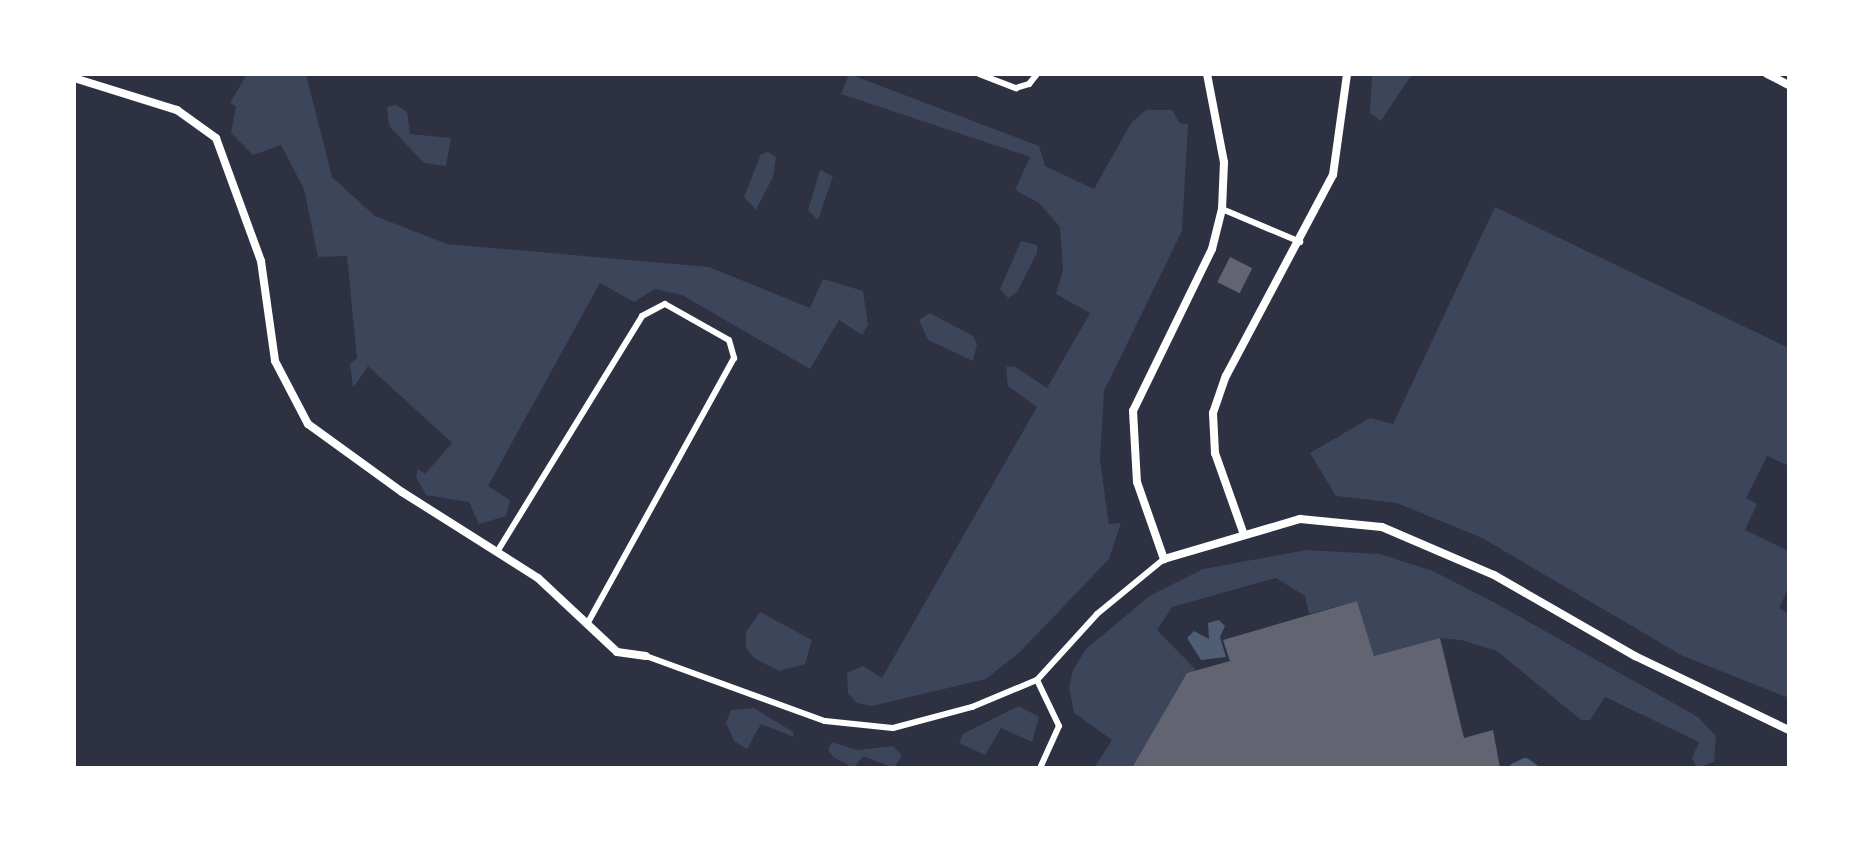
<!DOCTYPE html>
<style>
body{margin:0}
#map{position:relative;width:1863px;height:842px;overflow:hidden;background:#2d3142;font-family:Helvetica,sans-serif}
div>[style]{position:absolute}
.green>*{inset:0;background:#3c4559}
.water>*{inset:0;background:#4f5d75}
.stream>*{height:11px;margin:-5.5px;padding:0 5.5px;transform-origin:5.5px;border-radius:5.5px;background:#4f5d75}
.building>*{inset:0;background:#626471;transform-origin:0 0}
.service>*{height:6px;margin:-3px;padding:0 3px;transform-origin:3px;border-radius:3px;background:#fff}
.minor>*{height:8px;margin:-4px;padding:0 4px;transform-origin:4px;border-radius:4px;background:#fff}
span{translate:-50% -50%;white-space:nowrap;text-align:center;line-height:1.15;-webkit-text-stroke:6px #fff;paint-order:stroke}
.frame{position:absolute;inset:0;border:76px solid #fff;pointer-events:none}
</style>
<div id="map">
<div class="green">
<div style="clip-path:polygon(247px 74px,306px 74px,332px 177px,375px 216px,447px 244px,709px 267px,810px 308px,823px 279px,863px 291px,868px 325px,862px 335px,839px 320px,810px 369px,682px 295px,655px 289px,634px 302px,600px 283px,488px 486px,510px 500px,506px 516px,479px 524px,469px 502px,426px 495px,416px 477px,418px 469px,425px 474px,452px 443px,368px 366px,353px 388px,350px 364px,357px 358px,347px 256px,318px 257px,304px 189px,281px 145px,253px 155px,231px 133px,236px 106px,230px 103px)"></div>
<div style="clip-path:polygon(849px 74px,1039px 146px,1045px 166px,1094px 189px,1131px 123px,1146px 110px,1172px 110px,1180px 123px,1188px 124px,1182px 231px,1104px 391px,1100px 459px,1107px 512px,1109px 524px,1121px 523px,1109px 559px,1020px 652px,986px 679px,872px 706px,857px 703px,848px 693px,847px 673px,863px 666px,882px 678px,1037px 407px,1008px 386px,1006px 367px,1014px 366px,1047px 388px,1090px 313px,1056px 294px,1063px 270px,1060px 227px,1039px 203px,1015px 190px,1030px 157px,841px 94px)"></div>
<div style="clip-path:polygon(1372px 74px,1412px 74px,1381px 121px,1370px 113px)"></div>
<div style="clip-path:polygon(396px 105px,407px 112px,410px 134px,451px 138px,446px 166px,424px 163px,389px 126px,387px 107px)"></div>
<div style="clip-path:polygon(768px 152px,776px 157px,773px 177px,756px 210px,744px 197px,761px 154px)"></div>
<div style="clip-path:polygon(820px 170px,833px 176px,818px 220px,808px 210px)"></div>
<div style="clip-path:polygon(1495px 207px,1789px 348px,1789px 466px,1767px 456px,1746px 498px,1757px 504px,1745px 530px,1789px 551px,1789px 587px,1779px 608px,1789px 614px,1789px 698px,1683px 656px,1482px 538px,1397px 503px,1336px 496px,1310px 453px,1370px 418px,1393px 424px)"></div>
<div style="clip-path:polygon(1021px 241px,1037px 245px,1037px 253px,1017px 292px,1008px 298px,1000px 289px)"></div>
<div style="clip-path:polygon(930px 313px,973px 336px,977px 344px,973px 361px,928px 340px,919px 320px)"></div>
<div style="clip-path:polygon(1306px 550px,1380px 554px,1433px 571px,1497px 604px,1698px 717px,1716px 736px,1714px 762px,1697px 768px,1692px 758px,1699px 742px,1605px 697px,1590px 720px,1581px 720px,1497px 651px,1461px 640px,1440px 638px,1374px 656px,1357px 601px,1309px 614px,1305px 596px,1276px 578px,1172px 607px,1157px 630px,1196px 670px,1187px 674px,1134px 766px,1094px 768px,1112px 740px,1074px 713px,1069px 688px,1073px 670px,1086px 649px,1151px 595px,1203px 569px)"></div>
<div style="clip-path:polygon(760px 612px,812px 640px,805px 664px,779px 671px,754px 658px,746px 648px,746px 632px)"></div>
<div style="clip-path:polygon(1019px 706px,1039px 717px,1032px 742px,1001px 728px,985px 755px,959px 743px,963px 734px)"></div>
<div style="clip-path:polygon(754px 708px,793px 732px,794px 737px,761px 724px,747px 749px,734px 741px,726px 723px,731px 710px)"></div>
<div style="clip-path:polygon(832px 742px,857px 750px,893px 746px,902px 755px,894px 768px,863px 756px,854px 768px,833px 757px,828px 750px)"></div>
</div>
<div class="water">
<div style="clip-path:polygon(1219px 620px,1225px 626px,1220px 637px,1226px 657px,1201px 660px,1187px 638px,1194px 631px,1209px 639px,1208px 623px)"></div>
</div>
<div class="stream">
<div style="left:1514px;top:768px;width:12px;rotate:-24deg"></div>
<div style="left:1525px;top:763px;width:9px;rotate:36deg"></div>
</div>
<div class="building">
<div style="left:1230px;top:257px;width:25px;height:28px;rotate:27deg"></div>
<div style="clip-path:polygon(1357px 601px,1374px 656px,1440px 638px,1464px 738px,1493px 730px,1500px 768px,1132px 768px,1187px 673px,1230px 661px,1223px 640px)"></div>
</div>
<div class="service">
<div style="left:979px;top:74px;width:40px;rotate:21deg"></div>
<div style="left:1016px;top:88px;width:14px;rotate:-17deg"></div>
<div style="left:1029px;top:84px;width:13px;rotate:-51deg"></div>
<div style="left:1222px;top:209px;width:85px;rotate:22.9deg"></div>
<div style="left:497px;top:552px;width:277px;rotate:-58.4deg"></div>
<div style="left:642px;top:316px;width:26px;rotate:-28deg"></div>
<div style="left:665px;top:304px;width:73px;rotate:29.4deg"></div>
<div style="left:729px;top:340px;width:19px;rotate:74deg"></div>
<div style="left:734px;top:358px;width:303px;rotate:118.9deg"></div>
<div style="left:646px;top:656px;width:190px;rotate:20deg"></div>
<div style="left:825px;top:721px;width:68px;rotate:5.9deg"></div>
<div style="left:893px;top:728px;width:82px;rotate:-14.9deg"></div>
<div style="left:972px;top:707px;width:70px;rotate:-22.6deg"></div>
<div style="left:1037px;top:680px;width:89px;rotate:-47.7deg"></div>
<div style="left:1097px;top:614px;width:87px;rotate:-39.4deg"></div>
<div style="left:1037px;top:680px;width:51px;rotate:64.4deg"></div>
<div style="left:1059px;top:726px;width:46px;rotate:114.3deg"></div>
</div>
<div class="minor">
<div style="left:1207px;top:74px;width:90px;rotate:79.1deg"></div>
<div style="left:1224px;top:162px;width:47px;rotate:92.4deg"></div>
<div style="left:1222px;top:209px;width:41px;rotate:104deg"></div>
<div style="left:1212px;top:249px;width:180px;rotate:116deg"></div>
<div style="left:1133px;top:411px;width:71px;rotate:86.8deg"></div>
<div style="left:1137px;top:482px;width:82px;rotate:70.7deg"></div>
<div style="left:1164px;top:559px;width:142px;rotate:-16.4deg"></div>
<div style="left:1300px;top:519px;width:82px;rotate:5.6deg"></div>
<div style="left:1382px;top:527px;width:122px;rotate:23.2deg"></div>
<div style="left:1494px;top:575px;width:163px;rotate:29.9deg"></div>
<div style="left:1635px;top:656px;width:171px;rotate:25.7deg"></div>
<div style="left:1767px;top:74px;width:25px;rotate:27deg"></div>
<div style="left:74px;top:78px;width:108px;rotate:17.3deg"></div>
<div style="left:177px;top:110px;width:48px;rotate:35.7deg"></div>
<div style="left:216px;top:138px;width:131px;rotate:69.9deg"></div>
<div style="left:261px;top:261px;width:101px;rotate:82deg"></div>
<div style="left:275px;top:361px;width:71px;rotate:62.4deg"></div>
<div style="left:308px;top:424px;width:116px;rotate:35.9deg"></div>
<div style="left:402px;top:492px;width:161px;rotate:32.3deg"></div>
<div style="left:538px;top:578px;width:108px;rotate:43.1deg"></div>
<div style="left:617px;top:652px;width:29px;rotate:8deg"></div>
<div style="left:1243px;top:532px;width:84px;rotate:-109.5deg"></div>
<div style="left:1215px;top:453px;width:40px;rotate:-92.9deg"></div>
<div style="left:1213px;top:413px;width:39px;rotate:-71deg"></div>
<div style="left:1226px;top:376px;width:228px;rotate:-62deg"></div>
<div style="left:1333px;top:175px;width:102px;rotate:-82.1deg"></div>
</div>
<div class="frame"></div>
</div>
